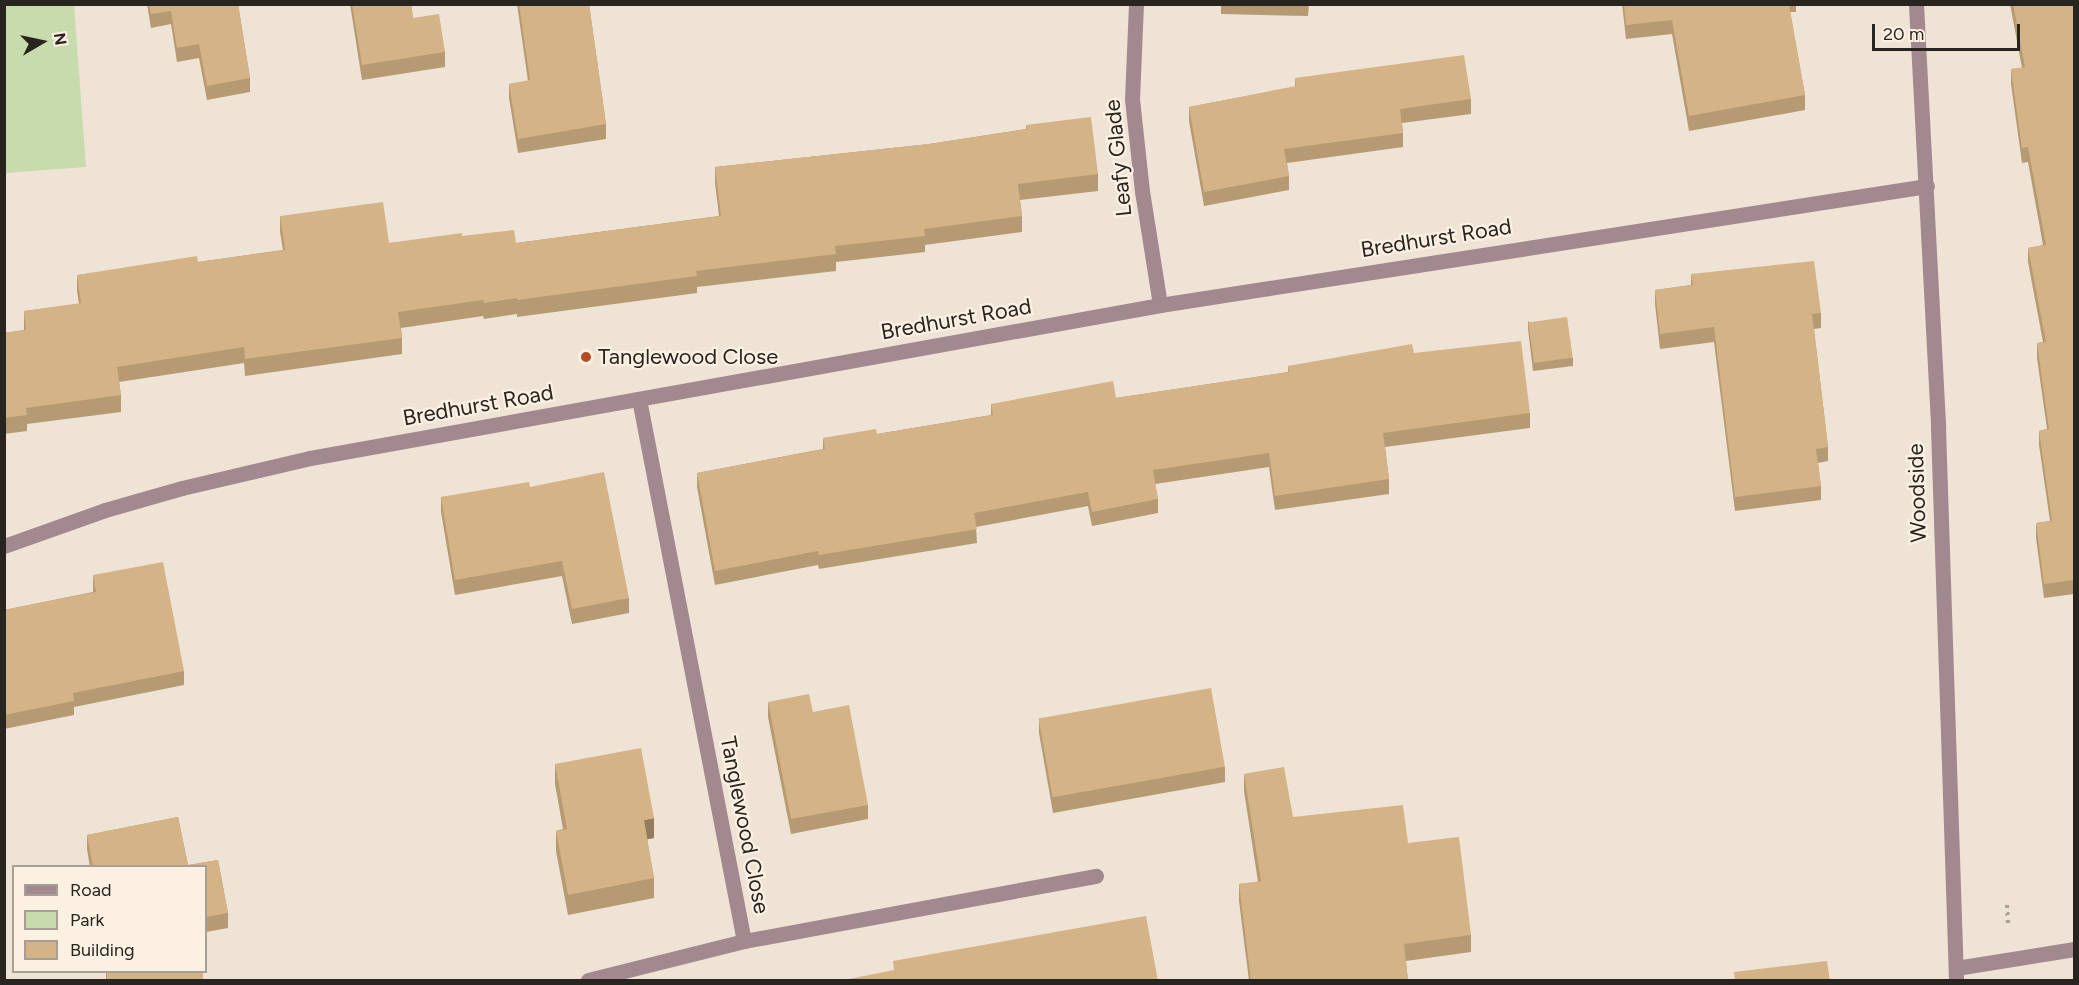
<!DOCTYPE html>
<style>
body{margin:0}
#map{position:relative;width:2079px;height:985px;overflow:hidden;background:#efe3d6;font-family:Figtree,sans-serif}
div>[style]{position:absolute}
.green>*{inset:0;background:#c7dbad}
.path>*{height:4px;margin-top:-2px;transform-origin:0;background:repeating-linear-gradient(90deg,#a9a096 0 3px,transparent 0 7.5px)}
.street>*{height:15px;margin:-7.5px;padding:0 7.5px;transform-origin:7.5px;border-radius:7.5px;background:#a2888f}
.wall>*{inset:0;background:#b69a73;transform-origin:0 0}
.shaded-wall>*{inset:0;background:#947d5e}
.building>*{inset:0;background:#d4b386;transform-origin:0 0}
.dots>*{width:16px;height:16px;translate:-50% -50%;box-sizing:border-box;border:3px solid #fcf0e3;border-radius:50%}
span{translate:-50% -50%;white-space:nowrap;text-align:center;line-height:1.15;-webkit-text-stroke:4.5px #fcf0e3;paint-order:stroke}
.street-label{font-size:22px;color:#28241f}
.poi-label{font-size:22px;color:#28241f}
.left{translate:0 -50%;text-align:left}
.frame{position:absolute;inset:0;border:6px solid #28241f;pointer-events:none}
.legend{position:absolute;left:12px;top:865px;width:195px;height:108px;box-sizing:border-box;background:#fcf0e3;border:2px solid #a79e95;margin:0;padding:8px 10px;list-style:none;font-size:18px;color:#28241f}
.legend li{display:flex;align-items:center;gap:12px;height:30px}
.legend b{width:30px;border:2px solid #a79e95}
.north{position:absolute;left:12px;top:12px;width:60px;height:60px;-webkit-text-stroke:4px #fcf0e3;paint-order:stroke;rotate:81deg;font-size:16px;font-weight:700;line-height:24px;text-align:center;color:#28241f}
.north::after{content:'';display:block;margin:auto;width:21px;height:27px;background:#28241f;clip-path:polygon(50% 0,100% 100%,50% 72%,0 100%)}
.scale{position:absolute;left:1872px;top:24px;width:148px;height:27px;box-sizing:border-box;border:3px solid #28241f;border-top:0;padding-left:8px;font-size:18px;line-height:21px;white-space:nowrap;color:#28241f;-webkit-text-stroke:4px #fcf0e3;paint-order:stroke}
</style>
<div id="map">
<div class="green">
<div style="clip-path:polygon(5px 4px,74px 5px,86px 167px,5px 173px)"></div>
</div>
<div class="path">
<div style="left:2007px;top:905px;width:20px;rotate:87deg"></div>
</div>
<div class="street">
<div style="left:1136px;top:4px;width:95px;rotate:92.4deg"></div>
<div style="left:1132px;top:99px;width:93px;rotate:83.8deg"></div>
<div style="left:1142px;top:191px;width:115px;rotate:81deg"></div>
<div style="left:1916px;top:4px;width:425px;rotate:87deg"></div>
<div style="left:1938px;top:428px;width:552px;rotate:88.13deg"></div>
<div style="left:639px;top:399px;width:552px;rotate:79.04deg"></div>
<div style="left:744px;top:941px;width:358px;rotate:-10.5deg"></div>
<div style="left:4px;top:546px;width:107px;rotate:-19.6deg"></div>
<div style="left:105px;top:510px;width:80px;rotate:-15.9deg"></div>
<div style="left:182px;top:488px;width:131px;rotate:-13.2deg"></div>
<div style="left:310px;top:458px;width:864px;rotate:-10.2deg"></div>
<div style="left:1160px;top:305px;width:776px;rotate:-8.82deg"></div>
<div style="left:1956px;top:968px;width:120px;rotate:-9.1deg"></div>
<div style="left:588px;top:980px;width:161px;rotate:-14deg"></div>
</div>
<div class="wall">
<div style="clip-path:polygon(147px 4px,238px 4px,250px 78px,250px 92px,207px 100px,199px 58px,177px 62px,171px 24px,151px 28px)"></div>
<div style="clip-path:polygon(350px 4px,411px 4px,413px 18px,445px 52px,445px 67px,362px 80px)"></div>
<div style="clip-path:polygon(517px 4px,589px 4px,606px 124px,606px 139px,518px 153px,509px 98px,509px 84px,528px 81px)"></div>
<div style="clip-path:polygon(1221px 4px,1309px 4px,1308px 16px,1221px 14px)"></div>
<div style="clip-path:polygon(1622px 4px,1796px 4px,1796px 12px,1790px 12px,1805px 95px,1805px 110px,1689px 131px,1672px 34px,1626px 39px)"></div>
<div style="clip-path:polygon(2010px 4px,2074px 4px,2074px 594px,2044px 598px,2036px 538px,2036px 523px,2050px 521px,2039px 445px,2039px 431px,2047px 429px,2037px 358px,2037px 343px,2043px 342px,2028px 262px,2028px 248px,2043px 245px,2028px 162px,2022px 163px,2011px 84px,2011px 69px,2022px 68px)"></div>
<div style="clip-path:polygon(1295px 78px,1471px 99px,1471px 114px,1402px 123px,1403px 133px,1403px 147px,1287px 163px,1289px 176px,1289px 190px,1204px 206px,1189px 121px,1189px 107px,1295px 87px)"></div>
<div style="clip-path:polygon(1026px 125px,1098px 174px,1098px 191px,1020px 200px,1022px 216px,1022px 232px,925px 245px,925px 252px,836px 262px,836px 271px,697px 287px,697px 293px,517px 317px,517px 314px,484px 319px,483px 316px,401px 328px,402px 338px,402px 354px,245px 376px,244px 363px,119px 382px,121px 395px,121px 412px,27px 424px,27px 431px,4px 434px,4px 333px,24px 330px,24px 311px,79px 304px,77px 291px,77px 275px,198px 262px,283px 250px,280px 232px,280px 216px,389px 243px,462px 236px,516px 243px,719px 216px,715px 183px,715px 167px,929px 144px,1026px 129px)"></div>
<div style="clip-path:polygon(1691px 274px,1821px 313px,1821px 328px,1814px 329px,1828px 447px,1828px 461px,1818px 463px,1821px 486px,1821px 500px,1735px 511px,1714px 342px,1660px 349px,1655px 304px,1655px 290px,1691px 285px)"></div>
<div style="clip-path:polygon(1528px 321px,1573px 358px,1573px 366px,1533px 371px,1528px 329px)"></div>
<div style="clip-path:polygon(1414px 353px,1530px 413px,1530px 428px,1385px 447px,1389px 479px,1389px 494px,1275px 510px,1269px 467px,1155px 484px,1158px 499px,1158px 513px,1092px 526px,1088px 506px,976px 527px,977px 543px,819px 569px,818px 565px,715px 585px,697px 487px,697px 473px,823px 449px,823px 438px,877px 434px,991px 415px,991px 404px,1116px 398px,1288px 372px,1288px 366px)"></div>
<div style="clip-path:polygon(530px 487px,629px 598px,629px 613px,572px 624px,562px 576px,455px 595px,441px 512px,441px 497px)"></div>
<div style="clip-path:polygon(93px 575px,184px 671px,184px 685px,74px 707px,74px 715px,4px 729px,4px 610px,93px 592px)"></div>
<div style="clip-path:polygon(768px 702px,813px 712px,868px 805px,868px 819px,791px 834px,768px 717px)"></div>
<div style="clip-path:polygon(1039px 718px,1225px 767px,1225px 782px,1053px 813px,1039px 733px)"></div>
<div style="clip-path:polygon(555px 764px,654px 838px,647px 839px,654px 878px,654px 898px,568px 915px,556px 851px,556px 831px,563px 829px,555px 784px)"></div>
<div style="clip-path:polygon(1244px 774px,1293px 817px,1408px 843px,1471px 935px,1471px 952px,1406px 961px,1408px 981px,1249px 981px,1239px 901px,1239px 884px,1258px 882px,1244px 791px)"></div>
<div style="clip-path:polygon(178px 817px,188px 865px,218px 860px,228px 913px,228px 928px,206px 932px,206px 867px,90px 867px,87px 849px,87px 835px)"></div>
<div style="left:106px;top:972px;width:97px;height:9px"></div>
</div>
<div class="shaded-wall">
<div style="clip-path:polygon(654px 818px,654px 838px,644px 840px,644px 820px)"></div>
</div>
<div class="building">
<div style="clip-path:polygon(149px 4px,238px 4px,250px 78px,207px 86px,199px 44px,177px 48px,171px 11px,151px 14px)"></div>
<div style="clip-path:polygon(352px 4px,411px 4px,413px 18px,439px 14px,445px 52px,362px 65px)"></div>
<div style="clip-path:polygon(519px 4px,589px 4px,606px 124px,518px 139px,509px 84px,530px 80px)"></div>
<div style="clip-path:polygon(1624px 4px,1789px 4px,1805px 95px,1689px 116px,1672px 20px,1626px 25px)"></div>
<div style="clip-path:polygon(2013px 4px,2074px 4px,2074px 580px,2044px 584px,2036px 523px,2052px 521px,2039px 431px,2049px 429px,2037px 343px,2046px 342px,2028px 248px,2046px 245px,2028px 147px,2022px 148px,2011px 69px,2025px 67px)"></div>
<div style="clip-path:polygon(1464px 55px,1471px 99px,1400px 109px,1403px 133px,1284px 149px,1289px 176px,1204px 192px,1189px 107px,1296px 86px,1295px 78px)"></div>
<div style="clip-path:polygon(1091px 117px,1098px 174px,1018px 184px,1022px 216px,924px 229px,925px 236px,835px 246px,836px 254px,696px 271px,697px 276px,517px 300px,517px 298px,484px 303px,483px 300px,398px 312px,402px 338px,245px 359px,244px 347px,117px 367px,121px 395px,26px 408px,27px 415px,4px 418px,4px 333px,26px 330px,24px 311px,81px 303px,77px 275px,197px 256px,198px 262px,285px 250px,280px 216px,383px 202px,389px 243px,462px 233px,462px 236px,514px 230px,516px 243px,721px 216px,715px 167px,929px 144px,1027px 129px,1026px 125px)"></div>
<div style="clip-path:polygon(1814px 261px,1821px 313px,1812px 314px,1828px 447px,1816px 449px,1821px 486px,1735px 497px,1714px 327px,1660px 334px,1655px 290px,1693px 285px,1691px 274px)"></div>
<div style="left:1567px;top:317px;width:41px;height:39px;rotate:82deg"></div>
<div style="clip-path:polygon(1521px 341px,1530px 413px,1383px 433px,1389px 479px,1275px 496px,1269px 453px,1153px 470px,1158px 499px,1092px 512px,1088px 492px,974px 513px,977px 529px,819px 555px,818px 551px,715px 571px,697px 473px,825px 449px,823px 438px,876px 429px,877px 434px,993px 415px,991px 404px,1113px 381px,1116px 398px,1289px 372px,1288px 366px,1412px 344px,1414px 353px)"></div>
<div style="clip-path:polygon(604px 472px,629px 598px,572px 609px,562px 561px,455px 580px,441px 497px,529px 482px,530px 487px)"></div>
<div style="clip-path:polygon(163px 562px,184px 671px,73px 693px,74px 701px,4px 715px,4px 610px,96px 592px,93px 575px)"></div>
<div style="left:1211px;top:688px;width:80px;height:175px;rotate:80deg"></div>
<div style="clip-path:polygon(809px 694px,813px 712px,849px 705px,868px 805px,791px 819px,768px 702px)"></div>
<div style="clip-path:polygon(641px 748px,654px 818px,644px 820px,654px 878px,568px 895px,556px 831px,567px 829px,555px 764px)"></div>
<div style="clip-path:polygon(1284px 767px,1293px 817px,1403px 805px,1408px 843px,1459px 837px,1471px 935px,1404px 944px,1408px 981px,1251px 981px,1239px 884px,1261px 881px,1244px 774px)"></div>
<div style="clip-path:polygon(178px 817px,188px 865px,218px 860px,228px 913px,206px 917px,206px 867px,93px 867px,87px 835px)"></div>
<div style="clip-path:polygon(1146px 916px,1158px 981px,839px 981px,894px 970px,893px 961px)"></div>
<div style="clip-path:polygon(1827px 961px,1830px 981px,1735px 981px,1734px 972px)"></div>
<div style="left:107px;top:972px;width:96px;height:9px"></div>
</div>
<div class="dots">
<div style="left:586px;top:357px;background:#b44d26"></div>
</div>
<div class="street-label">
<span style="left:1118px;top:158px;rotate:-96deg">Leafy Glade</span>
<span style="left:1436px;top:238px;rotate:-9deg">Bredhurst Road</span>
<span style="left:956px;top:319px;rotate:-10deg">Bredhurst Road</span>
<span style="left:478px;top:405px;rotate:-10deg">Bredhurst Road</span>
<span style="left:1917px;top:493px;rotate:-92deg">Woodside</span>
<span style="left:745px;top:825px;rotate:79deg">Tanglewood Close</span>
</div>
<div class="poi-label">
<span class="left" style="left:598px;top:357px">Tanglewood Close</span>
</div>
<div class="frame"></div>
<ul class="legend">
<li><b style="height:8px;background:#a2888f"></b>Road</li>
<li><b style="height:16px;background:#c7dbad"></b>Park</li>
<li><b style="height:16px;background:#d4b386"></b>Building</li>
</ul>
<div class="north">N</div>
<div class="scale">20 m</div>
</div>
